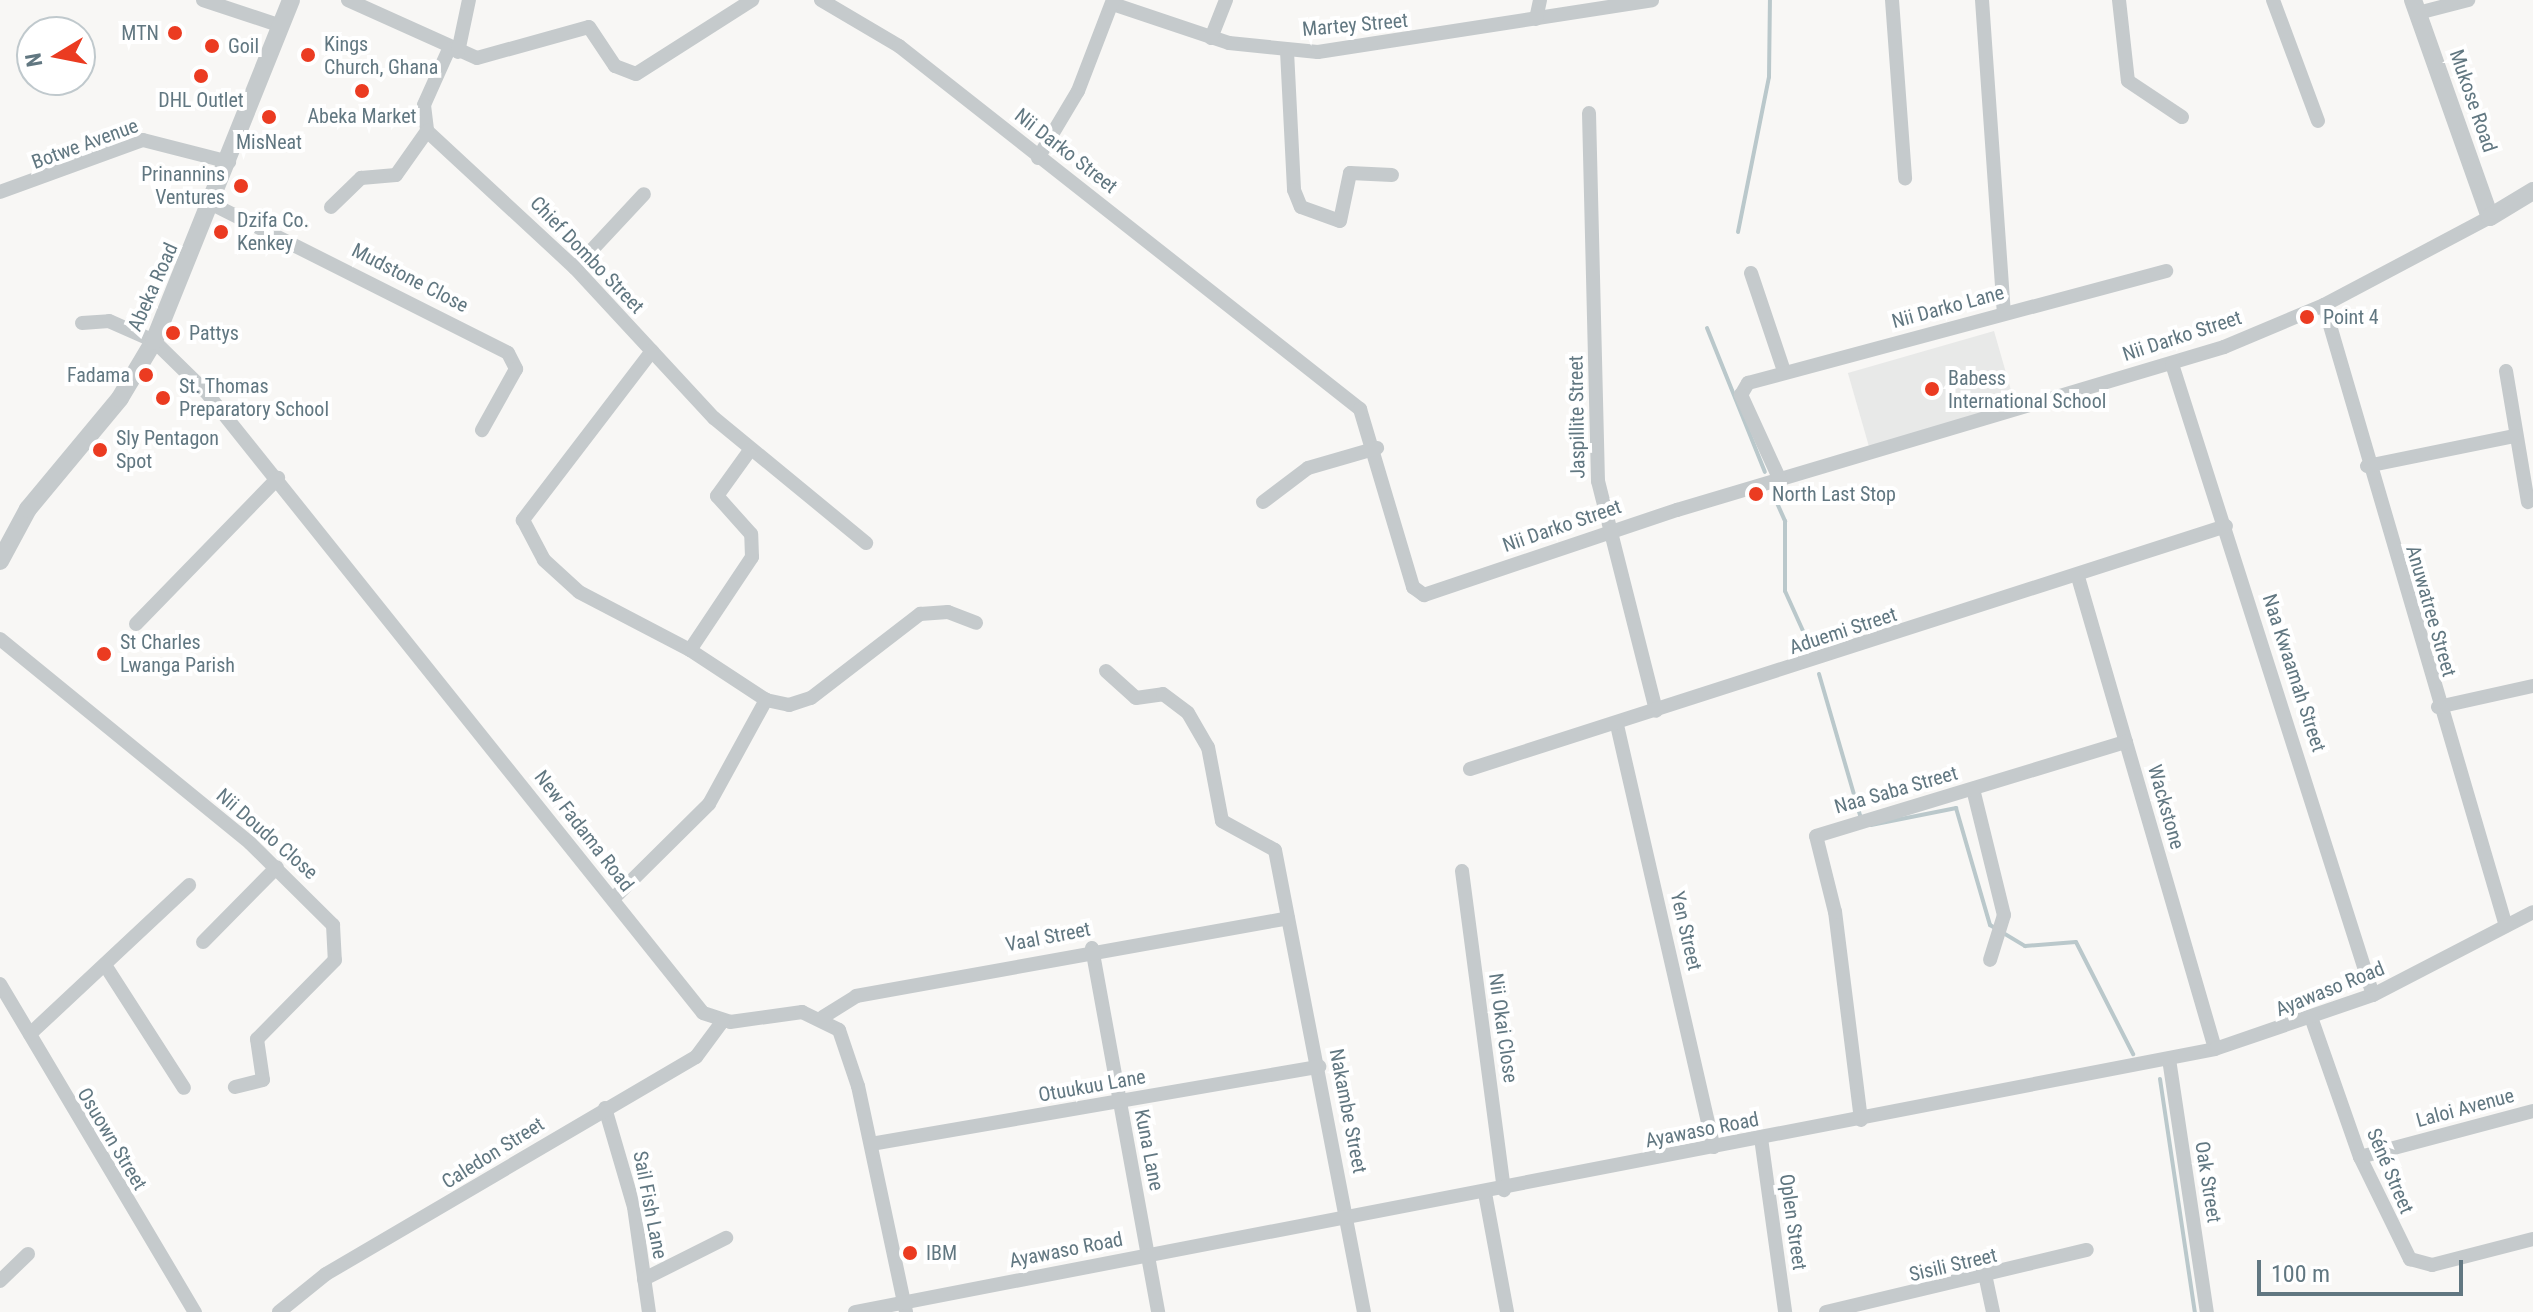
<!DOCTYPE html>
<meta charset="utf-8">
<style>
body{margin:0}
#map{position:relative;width:2533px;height:1312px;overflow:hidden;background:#f8f7f5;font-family:"Roboto Condensed",sans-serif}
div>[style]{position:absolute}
.built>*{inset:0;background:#e8e9e8;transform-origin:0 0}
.stream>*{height:4px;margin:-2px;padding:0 2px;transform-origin:2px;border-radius:2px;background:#bac8cb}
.minor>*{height:14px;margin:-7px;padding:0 7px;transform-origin:7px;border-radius:7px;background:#c5cacc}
.tertiary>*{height:18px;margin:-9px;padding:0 9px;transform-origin:9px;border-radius:9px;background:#c5cacc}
.dots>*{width:22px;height:22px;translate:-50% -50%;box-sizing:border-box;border:4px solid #fff;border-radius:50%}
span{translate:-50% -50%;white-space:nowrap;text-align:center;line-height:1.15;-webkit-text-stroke:8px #fff;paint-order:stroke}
.street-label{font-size:20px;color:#617781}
.poi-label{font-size:20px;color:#617781}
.right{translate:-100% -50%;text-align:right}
.left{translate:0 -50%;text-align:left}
.north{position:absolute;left:16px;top:16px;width:80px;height:80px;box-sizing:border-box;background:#fff;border:2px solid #c0c9cd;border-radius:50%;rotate:260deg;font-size:22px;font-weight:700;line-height:32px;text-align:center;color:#617781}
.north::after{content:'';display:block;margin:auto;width:28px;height:36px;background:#eb3b21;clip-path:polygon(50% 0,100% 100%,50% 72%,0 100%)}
.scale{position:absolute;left:2257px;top:1260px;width:206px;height:36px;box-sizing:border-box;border:4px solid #617781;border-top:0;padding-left:10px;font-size:24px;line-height:28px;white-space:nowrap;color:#617781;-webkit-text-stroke:6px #fff;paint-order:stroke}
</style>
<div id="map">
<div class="built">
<div style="left:1994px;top:331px;width:77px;height:152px;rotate:74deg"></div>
</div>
<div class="stream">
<div style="left:1738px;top:232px;width:158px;rotate:-78.7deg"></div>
<div style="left:1769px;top:77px;width:77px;rotate:-89.3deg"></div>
<div style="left:1707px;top:328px;width:155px;rotate:68.1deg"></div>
<div style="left:1773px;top:494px;width:30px;rotate:66deg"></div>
<div style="left:1785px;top:521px;width:70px;rotate:90deg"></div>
<div style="left:1785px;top:591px;width:68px;rotate:65.7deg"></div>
<div style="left:1819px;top:674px;width:151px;rotate:73.8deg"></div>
<div style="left:1871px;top:825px;width:87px;rotate:-11.3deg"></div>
<div style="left:1956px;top:808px;width:122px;rotate:73.8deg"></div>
<div style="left:1990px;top:925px;width:41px;rotate:31deg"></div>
<div style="left:2025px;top:946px;width:51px;rotate:-4.5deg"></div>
<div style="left:2076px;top:942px;width:126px;rotate:63deg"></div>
<div style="left:2160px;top:1079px;width:236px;rotate:81.5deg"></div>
</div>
<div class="minor">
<div style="left:203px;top:0;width:82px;rotate:18.4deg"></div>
<div style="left:348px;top:0;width:141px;rotate:24.2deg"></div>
<div style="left:477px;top:58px;width:116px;rotate:-15.5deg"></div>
<div style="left:589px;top:27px;width:47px;rotate:56.3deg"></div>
<div style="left:615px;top:66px;width:22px;rotate:21deg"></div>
<div style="left:636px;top:74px;width:138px;rotate:-32.5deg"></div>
<div style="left:821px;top:0;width:91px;rotate:30.5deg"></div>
<div style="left:899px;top:46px;width:587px;rotate:38.22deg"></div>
<div style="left:1360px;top:409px;width:186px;rotate:73.4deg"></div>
<div style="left:1413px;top:587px;width:14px;rotate:36deg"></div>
<div style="left:1424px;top:595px;width:267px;rotate:-18.6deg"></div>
<div style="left:1677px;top:510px;width:571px;rotate:-16.59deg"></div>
<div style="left:2224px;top:347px;width:108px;rotate:-22.8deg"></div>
<div style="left:2324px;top:305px;width:188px;rotate:-27.9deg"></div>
<div style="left:1892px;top:0;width:179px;rotate:85.8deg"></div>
<div style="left:1982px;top:0;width:314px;rotate:86deg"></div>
<div style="left:2119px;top:0;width:81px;rotate:83.7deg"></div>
<div style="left:2128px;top:81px;width:65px;rotate:33.7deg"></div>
<div style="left:2273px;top:0;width:129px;rotate:69.6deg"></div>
<div style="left:1113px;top:4px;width:122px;rotate:18.6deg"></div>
<div style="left:1229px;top:43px;width:89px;rotate:5.8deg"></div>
<div style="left:1318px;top:52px;width:338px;rotate:-8.8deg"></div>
<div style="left:2418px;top:13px;width:52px;rotate:-14.6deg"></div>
<div style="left:1536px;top:19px;width:19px;rotate:-78deg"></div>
<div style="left:1211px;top:38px;width:41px;rotate:-68.5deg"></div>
<div style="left:449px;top:49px;width:61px;rotate:114.1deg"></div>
<div style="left:424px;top:105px;width:26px;rotate:83deg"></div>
<div style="left:427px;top:131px;width:202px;rotate:42.8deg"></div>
<div style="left:575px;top:268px;width:205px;rotate:47.2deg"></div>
<div style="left:714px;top:418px;width:197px;rotate:39.4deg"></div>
<div style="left:1287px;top:51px;width:139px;rotate:87.1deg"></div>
<div style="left:1294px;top:190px;width:18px;rotate:68deg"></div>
<div style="left:1301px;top:207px;width:41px;rotate:19.7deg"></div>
<div style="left:1340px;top:221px;width:49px;rotate:-78.2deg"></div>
<div style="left:1350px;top:173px;width:42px;rotate:2.7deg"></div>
<div style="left:458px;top:52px;width:53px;rotate:-78.1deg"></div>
<div style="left:1589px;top:113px;width:368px;rotate:88.6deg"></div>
<div style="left:1598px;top:481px;width:237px;rotate:75.8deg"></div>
<div style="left:1038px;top:158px;width:78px;rotate:-59.2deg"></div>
<div style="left:1078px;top:91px;width:97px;rotate:-69deg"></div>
<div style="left:0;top:192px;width:152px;rotate:-20deg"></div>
<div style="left:143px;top:140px;width:89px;rotate:14.3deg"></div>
<div style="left:212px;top:204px;width:331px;rotate:26.7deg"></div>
<div style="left:508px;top:353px;width:18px;rotate:63deg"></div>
<div style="left:516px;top:369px;width:70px;rotate:119.1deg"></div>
<div style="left:331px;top:207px;width:42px;rotate:-44deg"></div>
<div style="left:361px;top:178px;width:35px;rotate:-5deg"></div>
<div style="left:396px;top:175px;width:54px;rotate:-54.8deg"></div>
<div style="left:575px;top:268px;width:101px;rotate:-47deg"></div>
<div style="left:1751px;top:273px;width:103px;rotate:71.4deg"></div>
<div style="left:2324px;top:305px;width:647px;rotate:73.67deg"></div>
<div style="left:82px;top:323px;width:27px;rotate:-4deg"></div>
<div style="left:109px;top:321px;width:49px;rotate:24deg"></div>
<div style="left:154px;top:341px;width:73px;rotate:44.4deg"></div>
<div style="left:206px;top:392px;width:795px;rotate:51.33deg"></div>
<div style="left:703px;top:1013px;width:28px;rotate:18deg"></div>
<div style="left:730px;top:1022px;width:73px;rotate:-7.9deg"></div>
<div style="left:802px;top:1012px;width:41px;rotate:25.9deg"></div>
<div style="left:839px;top:1030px;width:59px;rotate:71.3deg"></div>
<div style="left:858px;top:1086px;width:231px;rotate:78deg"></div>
<div style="left:652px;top:351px;width:213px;rotate:127.4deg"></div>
<div style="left:523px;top:520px;width:45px;rotate:62.3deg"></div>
<div style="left:544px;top:560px;width:47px;rotate:42.4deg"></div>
<div style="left:579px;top:592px;width:125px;rotate:27.6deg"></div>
<div style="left:690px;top:650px;width:91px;rotate:33.3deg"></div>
<div style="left:766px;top:700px;width:24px;rotate:12deg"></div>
<div style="left:789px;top:705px;width:23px;rotate:-18deg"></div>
<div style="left:811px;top:698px;width:138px;rotate:-37.6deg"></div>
<div style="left:920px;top:614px;width:28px;rotate:-4deg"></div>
<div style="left:948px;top:612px;width:30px;rotate:21deg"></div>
<div style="left:2172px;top:364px;width:662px;rotate:72.33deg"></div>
<div style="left:2506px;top:371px;width:133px;rotate:80.5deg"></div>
<div style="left:2367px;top:466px;width:151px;rotate:-11.5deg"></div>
<div style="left:1780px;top:480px;width:94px;rotate:-114.6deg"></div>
<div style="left:1741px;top:395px;width:14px;rotate:-60deg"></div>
<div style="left:1748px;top:383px;width:433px;rotate:-15deg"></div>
<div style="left:1263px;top:502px;width:56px;rotate:-37.1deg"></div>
<div style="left:1308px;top:468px;width:72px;rotate:-16.2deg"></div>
<div style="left:2078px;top:577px;width:491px;rotate:73.8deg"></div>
<div style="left:136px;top:624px;width:204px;rotate:-45.8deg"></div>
<div style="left:0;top:639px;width:323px;rotate:39.2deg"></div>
<div style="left:250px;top:843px;width:117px;rotate:44.7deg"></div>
<div style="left:333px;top:925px;width:35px;rotate:87deg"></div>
<div style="left:335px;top:960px;width:111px;rotate:134.6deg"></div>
<div style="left:257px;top:1039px;width:41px;rotate:81.7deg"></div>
<div style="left:263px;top:1080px;width:29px;rotate:166deg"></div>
<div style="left:690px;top:650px;width:112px;rotate:-56.3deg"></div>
<div style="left:752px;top:557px;width:23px;rotate:-92deg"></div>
<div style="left:751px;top:534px;width:51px;rotate:-131.8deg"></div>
<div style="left:717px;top:496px;width:57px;rotate:-54.3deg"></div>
<div style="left:1106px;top:671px;width:40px;rotate:42deg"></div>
<div style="left:1136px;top:698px;width:27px;rotate:-8deg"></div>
<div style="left:1163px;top:694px;width:31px;rotate:37deg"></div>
<div style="left:1188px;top:713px;width:39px;rotate:60deg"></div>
<div style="left:1208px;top:747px;width:75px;rotate:79.3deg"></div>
<div style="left:1222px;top:821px;width:60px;rotate:28.7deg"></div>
<div style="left:1275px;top:850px;width:470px;rotate:79.1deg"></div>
<div style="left:2438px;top:707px;width:97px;rotate:-12.5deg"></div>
<div style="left:1617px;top:725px;width:433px;rotate:77.1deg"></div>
<div style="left:1470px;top:769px;width:794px;rotate:-17.82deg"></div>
<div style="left:1973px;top:789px;width:130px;rotate:76.2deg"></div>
<div style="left:2004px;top:915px;width:47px;rotate:107.3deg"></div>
<div style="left:1462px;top:871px;width:322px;rotate:82.5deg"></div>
<div style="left:613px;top:899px;width:135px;rotate:-44.7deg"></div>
<div style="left:709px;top:804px;width:119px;rotate:-61.3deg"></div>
<div style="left:203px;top:942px;width:105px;rotate:-45.4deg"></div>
<div style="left:1092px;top:948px;width:370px;rotate:79.7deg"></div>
<div style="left:105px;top:965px;width:146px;rotate:57.3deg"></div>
<div style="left:0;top:984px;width:382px;rotate:59.3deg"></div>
<div style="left:823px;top:1017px;width:39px;rotate:-32deg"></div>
<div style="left:856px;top:996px;width:439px;rotate:-10.2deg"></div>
<div style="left:2312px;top:1020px;width:145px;rotate:70.7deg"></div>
<div style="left:2360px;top:1157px;width:114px;rotate:63.9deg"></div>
<div style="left:2410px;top:1259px;width:23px;rotate:15deg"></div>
<div style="left:2432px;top:1265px;width:104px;rotate:-14.4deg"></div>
<div style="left:30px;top:1034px;width:218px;rotate:-43.1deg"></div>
<div style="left:2169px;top:1059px;width:256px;rotate:81.5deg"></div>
<div style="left:605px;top:1108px;width:103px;rotate:73.7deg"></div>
<div style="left:634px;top:1207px;width:106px;rotate:81.9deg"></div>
<div style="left:1861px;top:1120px;width:210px;rotate:-97.1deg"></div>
<div style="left:1835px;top:912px;width:78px;rotate:-104deg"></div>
<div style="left:1816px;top:836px;width:324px;rotate:-16.9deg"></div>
<div style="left:1761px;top:1138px;width:176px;rotate:82.1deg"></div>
<div style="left:871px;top:1144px;width:455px;rotate:-9.8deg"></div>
<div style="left:2360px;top:1157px;width:179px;rotate:-14.9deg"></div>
<div style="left:1485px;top:1193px;width:121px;rotate:79.5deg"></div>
<div style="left:644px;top:1279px;width:92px;rotate:-26.6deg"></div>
<div style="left:1986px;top:1279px;width:34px;rotate:78deg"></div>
<div style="left:0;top:1281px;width:39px;rotate:-44deg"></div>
<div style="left:279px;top:1312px;width:60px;rotate:-39deg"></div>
<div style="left:326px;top:1274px;width:429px;rotate:-30.4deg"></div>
<div style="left:696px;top:1057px;width:44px;rotate:-53.4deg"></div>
<div style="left:855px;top:1312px;width:1385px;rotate:-10.94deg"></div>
<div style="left:2215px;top:1049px;width:167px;rotate:-18.9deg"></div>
<div style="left:2373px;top:995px;width:180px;rotate:-27.4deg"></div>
<div style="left:1826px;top:1312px;width:268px;rotate:-13.4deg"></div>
</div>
<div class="tertiary">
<div style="left:2413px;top:0;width:230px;rotate:70.5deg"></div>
<div style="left:2490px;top:217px;width:50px;rotate:-31.2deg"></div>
<div style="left:0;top:561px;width:59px;rotate:-61.7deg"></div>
<div style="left:28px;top:509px;width:144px;rotate:-50.3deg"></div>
<div style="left:120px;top:398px;width:66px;rotate:-59.2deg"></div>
<div style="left:154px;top:341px;width:367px;rotate:-68.1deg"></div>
</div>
<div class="dots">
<div style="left:175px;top:33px;background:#eb3b21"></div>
<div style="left:212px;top:46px;background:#eb3b21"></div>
<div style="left:308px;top:55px;background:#eb3b21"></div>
<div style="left:201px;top:76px;background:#eb3b21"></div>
<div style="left:362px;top:91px;background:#eb3b21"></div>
<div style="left:269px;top:117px;background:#eb3b21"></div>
<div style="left:241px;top:186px;background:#eb3b21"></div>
<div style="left:221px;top:232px;background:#eb3b21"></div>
<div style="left:2307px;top:317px;background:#eb3b21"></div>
<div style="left:173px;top:333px;background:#eb3b21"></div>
<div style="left:146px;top:375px;background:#eb3b21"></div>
<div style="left:1932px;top:389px;background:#eb3b21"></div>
<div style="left:163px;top:398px;background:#eb3b21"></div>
<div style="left:100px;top:450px;background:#eb3b21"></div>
<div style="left:1756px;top:494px;background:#eb3b21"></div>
<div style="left:104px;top:654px;background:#eb3b21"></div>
<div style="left:910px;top:1253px;background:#eb3b21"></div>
</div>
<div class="street-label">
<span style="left:1355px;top:25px;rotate:-5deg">Martey Street</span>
<span style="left:2473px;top:101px;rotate:71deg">Mukose Road</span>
<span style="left:85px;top:144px;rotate:-20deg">Botwe Avenue</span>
<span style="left:1066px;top:151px;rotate:38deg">Nii Darko Street</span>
<span style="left:587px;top:255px;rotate:46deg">Chief Dombo Street</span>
<span style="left:410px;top:278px;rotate:27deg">Mudstone Close</span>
<span style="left:153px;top:287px;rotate:-66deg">Abeka Road</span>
<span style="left:1948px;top:307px;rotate:-15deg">Nii Darko Lane</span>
<span style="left:2182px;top:336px;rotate:-18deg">Nii Darko Street</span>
<span style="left:1577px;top:417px;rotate:-91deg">Jaspillite Street</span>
<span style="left:1562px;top:526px;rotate:-19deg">Nii Darko Street</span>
<span style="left:2431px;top:611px;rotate:74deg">Anuwatree Street</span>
<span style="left:1843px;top:631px;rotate:-18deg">Aduemi Street</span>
<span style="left:2294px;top:673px;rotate:72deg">Naa Kwaamah Street</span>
<span style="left:1896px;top:790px;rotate:-16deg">Naa Saba Street</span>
<span style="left:2166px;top:807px;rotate:74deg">Wackstone</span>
<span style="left:584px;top:831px;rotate:52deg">New Fadama Road</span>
<span style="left:267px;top:834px;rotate:41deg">Nii Doudo Close</span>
<span style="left:1686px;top:931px;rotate:77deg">Yen Street</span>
<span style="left:1048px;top:937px;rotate:-11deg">Vaal Street</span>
<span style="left:2330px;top:989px;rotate:-22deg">Ayawaso Road</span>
<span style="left:1503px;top:1028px;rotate:82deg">Nii Okai Close</span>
<span style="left:1092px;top:1086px;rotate:-10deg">Otuukuu Lane</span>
<span style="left:2465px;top:1108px;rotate:-15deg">Laloi Avenue</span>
<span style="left:1348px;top:1111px;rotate:79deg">Nakambe Street</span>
<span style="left:1702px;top:1130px;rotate:-11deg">Ayawaso Road</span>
<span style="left:112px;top:1139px;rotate:59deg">Osuown Street</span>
<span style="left:1149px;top:1150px;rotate:79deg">Kuna Lane</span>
<span style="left:493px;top:1153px;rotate:-32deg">Caledon Street</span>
<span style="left:2390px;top:1171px;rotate:67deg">Séné Street</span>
<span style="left:2208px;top:1182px;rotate:81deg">Oak Street</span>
<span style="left:650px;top:1205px;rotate:79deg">Sail Fish Lane</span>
<span style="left:1793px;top:1222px;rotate:82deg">Oplen Street</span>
<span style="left:1066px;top:1250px;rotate:-11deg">Ayawaso Road</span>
<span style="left:1953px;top:1265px;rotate:-13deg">Sisili Street</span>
</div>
<div class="poi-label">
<span class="right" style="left:159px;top:33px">MTN</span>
<span class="left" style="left:324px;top:56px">Kings<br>Church, Ghana</span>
<span class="left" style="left:228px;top:46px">Goil</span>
<span style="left:201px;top:100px">DHL Outlet</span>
<span style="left:362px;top:116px">Abeka Market</span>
<span style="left:269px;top:142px">MisNeat</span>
<span class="right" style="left:225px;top:186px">Prinannins<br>Ventures</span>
<span class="left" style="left:237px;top:232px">Dzifa Co.<br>Kenkey</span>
<span class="left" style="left:2323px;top:317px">Point 4</span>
<span class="left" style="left:189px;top:333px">Pattys</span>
<span class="right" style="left:130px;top:375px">Fadama</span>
<span class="left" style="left:1948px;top:390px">Babess<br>International School</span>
<span class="left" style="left:179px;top:398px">St. Thomas<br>Preparatory School</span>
<span class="left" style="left:116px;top:450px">Sly Pentagon<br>Spot</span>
<span class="left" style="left:1772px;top:494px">North Last Stop</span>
<span class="left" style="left:120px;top:654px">St Charles<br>Lwanga Parish</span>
<span class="left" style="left:926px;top:1253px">IBM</span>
</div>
<div class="north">N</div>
<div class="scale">100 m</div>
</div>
